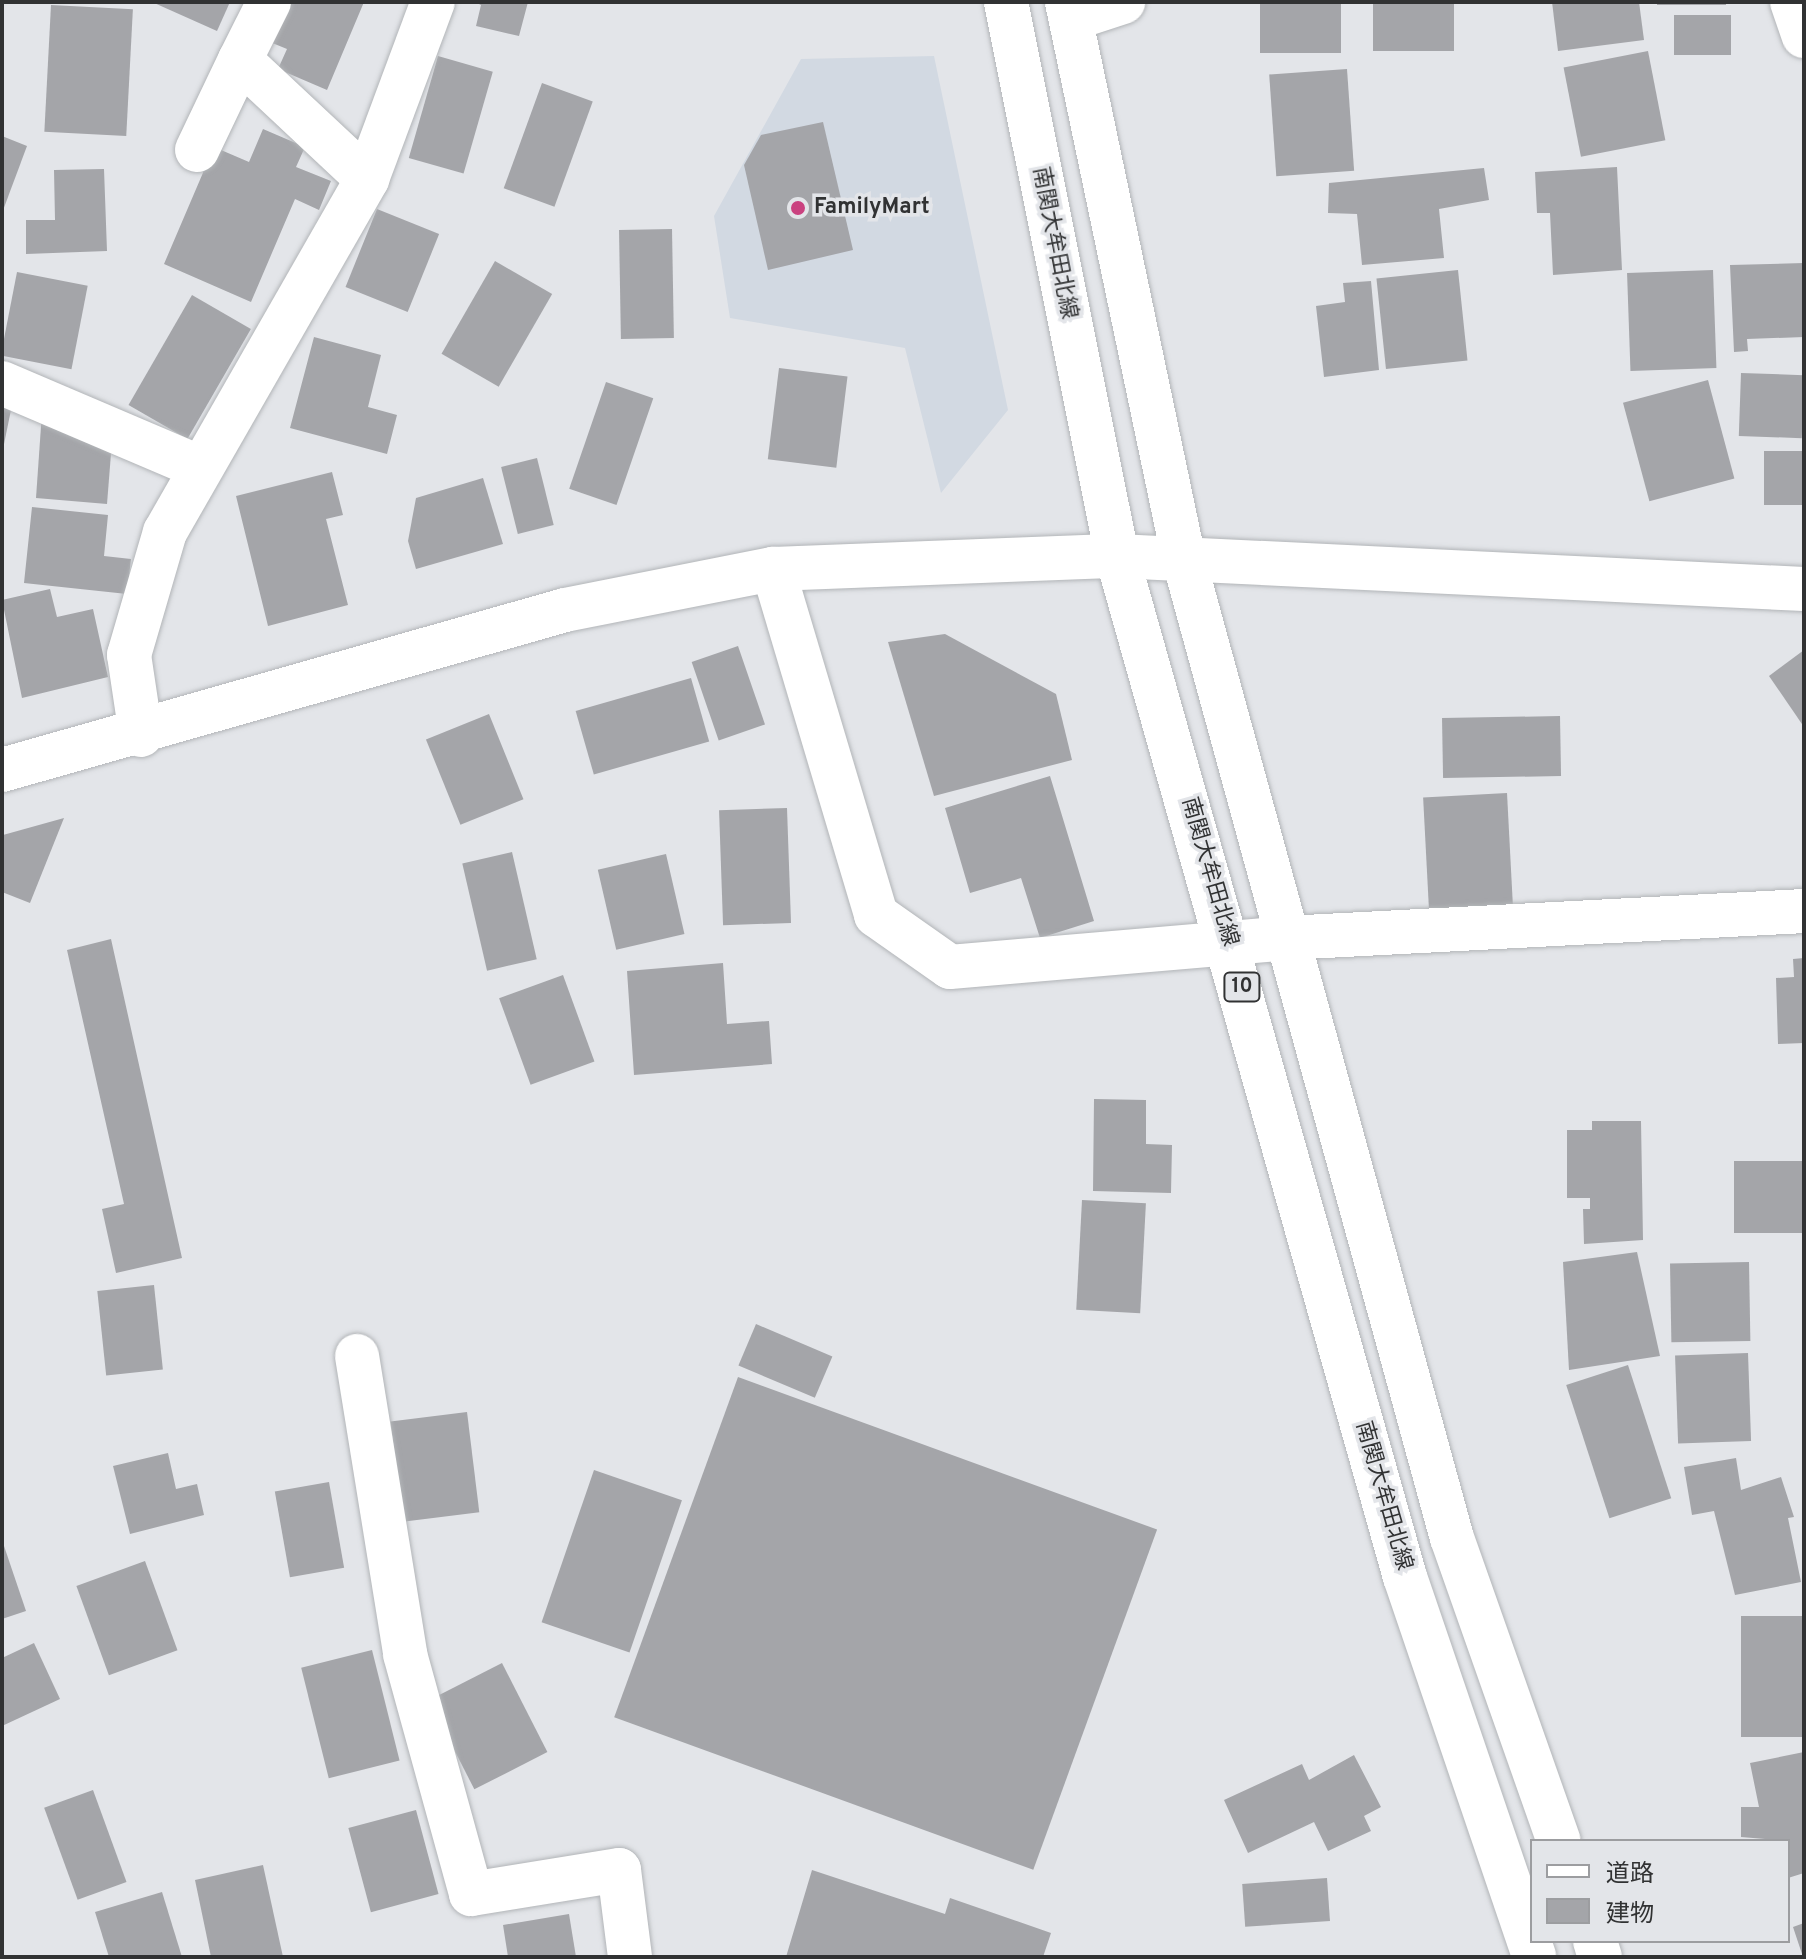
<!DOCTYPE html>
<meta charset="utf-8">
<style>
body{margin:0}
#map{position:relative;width:1806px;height:1959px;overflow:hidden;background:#e3e5e9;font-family:Overpass,"Noto Sans JP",sans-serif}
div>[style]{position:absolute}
.built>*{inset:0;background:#d2d9e2}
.building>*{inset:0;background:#a4a5a9;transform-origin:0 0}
.roads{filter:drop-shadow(0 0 2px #b2b5b8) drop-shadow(0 0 2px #b2b5b8)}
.street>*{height:44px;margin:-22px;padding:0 22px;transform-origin:22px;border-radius:22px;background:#fff}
.secondary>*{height:44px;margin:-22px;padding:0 22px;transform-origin:22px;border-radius:22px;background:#fff}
.primary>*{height:44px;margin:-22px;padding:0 22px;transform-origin:22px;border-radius:22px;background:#fff}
.dots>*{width:22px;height:22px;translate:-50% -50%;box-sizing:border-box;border:4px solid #e3e5e9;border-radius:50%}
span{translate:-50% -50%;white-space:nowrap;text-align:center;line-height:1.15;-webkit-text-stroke:7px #e3e5e9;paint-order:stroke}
.shield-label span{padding:2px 6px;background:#e3e5e9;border:2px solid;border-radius:6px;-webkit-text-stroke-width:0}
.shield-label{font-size:20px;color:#313233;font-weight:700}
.poi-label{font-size:22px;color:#313233;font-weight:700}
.left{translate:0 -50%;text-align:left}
.street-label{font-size:22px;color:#313233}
.frame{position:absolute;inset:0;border:4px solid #313233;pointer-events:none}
.legend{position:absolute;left:1530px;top:1839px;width:260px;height:104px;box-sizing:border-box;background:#e3e5e9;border:2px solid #9c9da0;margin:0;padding:10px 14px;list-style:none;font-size:24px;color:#313233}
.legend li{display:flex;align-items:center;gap:16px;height:40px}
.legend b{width:40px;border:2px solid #9c9da0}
</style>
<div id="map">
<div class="built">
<div style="clip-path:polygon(934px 56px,1008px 410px,941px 493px,905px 348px,730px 318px,714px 216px,801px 59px)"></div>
</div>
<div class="building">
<div style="clip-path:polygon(152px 2px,230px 2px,217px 31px)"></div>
<div style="clip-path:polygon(281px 2px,364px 2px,327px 90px,278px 69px,287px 49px,265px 40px)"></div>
<div style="clip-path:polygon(528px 2px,519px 36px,476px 26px,481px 5px,475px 2px)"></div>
<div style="left:1260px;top:2px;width:81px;height:51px"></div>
<div style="left:1373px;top:2px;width:81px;height:49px"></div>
<div style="clip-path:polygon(1552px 2px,1639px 2px,1644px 40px,1558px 51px)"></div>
<div style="left:1657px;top:2px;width:69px;height:3px"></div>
<div style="left:51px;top:5px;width:82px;height:127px;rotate:3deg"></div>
<div style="left:1674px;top:15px;width:57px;height:40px"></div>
<div style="left:1648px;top:51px;width:91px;height:86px;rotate:79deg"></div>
<div style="left:438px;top:56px;width:57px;height:106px;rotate:16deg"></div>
<div style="left:1347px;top:69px;width:102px;height:78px;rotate:86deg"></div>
<div style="left:542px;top:83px;width:54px;height:112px;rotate:20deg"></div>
<div style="clip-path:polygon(823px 122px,853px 250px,768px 270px,744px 165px,761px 135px)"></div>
<div style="clip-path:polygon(263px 129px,305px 147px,296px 167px,331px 181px,319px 210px,295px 199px,251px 302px,164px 264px,214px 147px,249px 162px)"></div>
<div style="clip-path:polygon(2px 136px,27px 146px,2px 213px)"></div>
<div style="clip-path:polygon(1617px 167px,1622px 270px,1553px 275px,1550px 213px,1537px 213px,1535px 172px)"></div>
<div style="clip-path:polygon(1484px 168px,1489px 200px,1439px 209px,1444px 258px,1362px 265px,1357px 214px,1328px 213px,1329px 183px)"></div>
<div style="clip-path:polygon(104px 169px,107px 251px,26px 254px,26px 220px,55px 220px,54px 170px)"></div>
<div style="left:377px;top:209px;width:67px;height:84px;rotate:22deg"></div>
<div style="left:672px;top:229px;width:109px;height:53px;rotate:89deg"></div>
<div style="left:495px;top:261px;width:66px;height:107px;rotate:30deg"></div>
<div style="clip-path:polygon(1804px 263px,1804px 337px,1747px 339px,1748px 351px,1734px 352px,1730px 265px)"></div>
<div style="left:1458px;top:270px;width:91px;height:82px;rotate:84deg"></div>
<div style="left:1713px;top:270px;width:98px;height:86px;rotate:88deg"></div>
<div style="left:17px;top:272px;width:72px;height:85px;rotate:11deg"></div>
<div style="clip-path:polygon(1371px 281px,1379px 370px,1324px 377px,1316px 306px,1345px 302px,1343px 283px)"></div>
<div style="left:192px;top:295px;width:68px;height:127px;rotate:30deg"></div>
<div style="clip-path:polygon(314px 337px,381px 355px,368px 407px,397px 415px,387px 454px,290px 428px)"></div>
<div style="left:779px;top:368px;width:69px;height:92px;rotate:7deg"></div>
<div style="left:1741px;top:373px;width:63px;height:63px;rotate:2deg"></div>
<div style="left:1708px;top:380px;width:102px;height:88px;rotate:75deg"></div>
<div style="left:606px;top:382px;width:50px;height:113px;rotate:19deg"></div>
<div style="clip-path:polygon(2px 403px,12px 405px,3px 449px,2px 448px)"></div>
<div style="clip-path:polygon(42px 412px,112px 441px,107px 504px,36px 498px)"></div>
<div style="left:1764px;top:451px;width:40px;height:54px"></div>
<div style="left:537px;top:458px;width:69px;height:37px;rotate:76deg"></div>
<div style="clip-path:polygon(332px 472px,343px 515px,326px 519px,348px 605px,268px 626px,236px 496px)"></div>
<div style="clip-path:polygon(483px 478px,503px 544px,416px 569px,408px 541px,416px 498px)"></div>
<div style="clip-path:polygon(32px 507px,108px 515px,104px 556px,131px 559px,127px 594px,24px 583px)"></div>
<div style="clip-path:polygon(50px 589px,57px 617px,93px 609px,108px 677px,22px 698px,2px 600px)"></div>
<div style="clip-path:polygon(945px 634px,1056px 694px,1072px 760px,934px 796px,888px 642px)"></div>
<div style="left:738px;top:646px;width:83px;height:49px;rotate:71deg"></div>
<div style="clip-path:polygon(1804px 650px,1804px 727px,1769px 676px)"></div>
<div style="left:691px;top:678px;width:66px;height:120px;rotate:74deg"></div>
<div style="left:489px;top:714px;width:92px;height:68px;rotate:68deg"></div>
<div style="left:1560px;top:716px;width:60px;height:118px;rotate:89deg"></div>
<div style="clip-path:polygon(1050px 776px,1094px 921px,1040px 938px,1021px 878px,970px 893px,945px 808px)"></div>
<div style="left:1507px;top:793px;width:114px;height:84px;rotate:87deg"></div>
<div style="left:787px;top:808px;width:115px;height:68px;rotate:88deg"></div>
<div style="clip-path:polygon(64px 818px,30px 903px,2px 892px,3px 835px)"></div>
<div style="left:512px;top:852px;width:110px;height:51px;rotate:77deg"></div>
<div style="left:666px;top:854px;width:82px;height:70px;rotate:77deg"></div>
<div style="clip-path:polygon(111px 939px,182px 1258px,116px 1273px,102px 1209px,124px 1204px,67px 950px)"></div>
<div style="clip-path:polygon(1804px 958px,1804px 1043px,1778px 1044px,1776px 978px,1794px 977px,1793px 959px)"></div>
<div style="clip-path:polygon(723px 963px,727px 1024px,769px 1021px,772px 1064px,634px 1075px,627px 971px)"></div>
<div style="left:563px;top:975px;width:92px;height:68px;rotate:70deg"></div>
<div style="clip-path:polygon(1094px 1099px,1146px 1100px,1146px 1144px,1172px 1145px,1171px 1193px,1093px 1191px)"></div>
<div style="clip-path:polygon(1592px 1121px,1641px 1121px,1643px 1240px,1584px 1244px,1583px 1209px,1590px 1209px,1590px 1198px,1567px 1198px,1567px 1130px,1592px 1130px)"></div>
<div style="left:1804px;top:1161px;width:72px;height:70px;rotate:90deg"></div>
<div style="left:1082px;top:1200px;width:64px;height:110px;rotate:3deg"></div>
<div style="clip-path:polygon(1637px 1252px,1660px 1356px,1569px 1370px,1563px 1262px)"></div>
<div style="left:1749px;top:1262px;width:79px;height:79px;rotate:89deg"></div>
<div style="left:154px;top:1285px;width:85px;height:57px;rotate:84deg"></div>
<div style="left:756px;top:1324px;width:83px;height:45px;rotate:23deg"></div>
<div style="left:1748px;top:1353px;width:88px;height:73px;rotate:88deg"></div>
<div style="left:1628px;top:1365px;width:140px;height:65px;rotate:72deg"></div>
<div style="left:738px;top:1377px;width:446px;height:362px;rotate:20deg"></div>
<div style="left:467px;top:1412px;width:101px;height:77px;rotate:83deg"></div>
<div style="clip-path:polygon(168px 1453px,176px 1489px,197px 1484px,204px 1515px,130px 1534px,113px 1466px)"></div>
<div style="clip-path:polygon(1736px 1458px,1741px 1490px,1781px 1477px,1794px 1517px,1788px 1518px,1801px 1582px,1735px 1595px,1714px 1511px,1692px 1515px,1684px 1467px)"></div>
<div style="left:594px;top:1470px;width:93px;height:161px;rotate:19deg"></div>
<div style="left:329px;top:1482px;width:87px;height:55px;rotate:80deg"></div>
<div style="clip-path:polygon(2px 1540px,26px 1611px,2px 1619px)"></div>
<div style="left:145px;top:1561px;width:95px;height:73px;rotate:70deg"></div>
<div style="left:1804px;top:1616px;width:121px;height:63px;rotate:90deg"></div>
<div style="clip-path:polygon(34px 1643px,60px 1699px,2px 1726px,2px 1658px)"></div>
<div style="left:372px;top:1650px;width:114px;height:73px;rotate:76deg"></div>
<div style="left:502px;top:1663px;width:100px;height:82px;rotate:63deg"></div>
<div style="clip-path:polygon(1804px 1752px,1804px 1873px,1788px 1878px,1788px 1841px,1741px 1837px,1741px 1807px,1759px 1807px,1750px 1763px)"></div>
<div style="clip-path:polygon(1354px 1755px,1381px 1807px,1364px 1816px,1371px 1831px,1328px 1851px,1314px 1822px,1248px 1853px,1224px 1800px,1302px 1764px,1309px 1780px)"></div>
<div style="left:93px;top:1790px;width:98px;height:52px;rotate:70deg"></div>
<div style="left:416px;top:1810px;width:87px;height:70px;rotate:75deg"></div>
<div style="clip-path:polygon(263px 1865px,283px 1957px,211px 1957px,195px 1880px)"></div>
<div style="clip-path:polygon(812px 1870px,945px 1914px,950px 1898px,1051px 1933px,1043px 1957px,786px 1957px)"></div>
<div style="left:1327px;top:1878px;width:43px;height:85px;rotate:86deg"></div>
<div style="clip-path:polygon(162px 1892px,182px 1957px,109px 1957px,95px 1912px)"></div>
<div style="clip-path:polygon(569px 1914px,576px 1957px,508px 1957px,503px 1925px)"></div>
<div style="clip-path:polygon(1804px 1923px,1804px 1957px,1803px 1957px,1793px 1927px)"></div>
</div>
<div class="roads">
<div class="street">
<div style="left:269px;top:2px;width:65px;rotate:116.6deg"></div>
<div style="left:240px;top:60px;width:174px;rotate:43.1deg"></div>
<div style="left:1792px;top:2px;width:36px;rotate:71deg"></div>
<div style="left:1071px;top:19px;width:55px;rotate:-18.1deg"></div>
<div style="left:197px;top:150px;width:100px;rotate:-64.5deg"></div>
<div style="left:2px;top:383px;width:216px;rotate:23.1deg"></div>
<div style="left:773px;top:569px;width:361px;rotate:73.4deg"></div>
<div style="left:876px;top:915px;width:90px;rotate:35.1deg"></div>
<div style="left:950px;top:967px;width:337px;rotate:-4.9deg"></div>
<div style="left:1286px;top:938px;width:519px;rotate:-2.98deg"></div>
<div style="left:141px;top:735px;width:81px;rotate:-98.5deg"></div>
<div style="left:129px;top:655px;width:128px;rotate:-73.7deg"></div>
<div style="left:165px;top:532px;width:407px;rotate:-60.2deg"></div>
<div style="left:367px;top:179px;width:189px;rotate:-69.6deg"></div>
<div style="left:357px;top:1356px;width:302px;rotate:80.8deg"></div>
<div style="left:405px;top:1654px;width:249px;rotate:74.6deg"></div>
<div style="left:471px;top:1894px;width:150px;rotate:-9.2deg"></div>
<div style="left:619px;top:1870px;width:88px;rotate:82.8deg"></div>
</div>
<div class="secondary">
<div style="left:2px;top:770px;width:585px;rotate:-15.86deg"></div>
<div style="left:565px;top:610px;width:212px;rotate:-11.2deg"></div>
<div style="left:773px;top:569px;width:344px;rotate:-2.2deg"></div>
<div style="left:1117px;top:556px;width:688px;rotate:2.75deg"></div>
</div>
<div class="primary">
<div style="left:1006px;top:2px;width:565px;rotate:78.67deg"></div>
<div style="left:1117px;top:556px;width:1061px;rotate:74.25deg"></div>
<div style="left:1405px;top:1577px;width:401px;rotate:71.2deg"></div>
<div style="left:1067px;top:2px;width:570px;rotate:78.16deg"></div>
<div style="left:1184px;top:560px;width:1014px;rotate:74.68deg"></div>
<div style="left:1452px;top:1538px;width:321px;rotate:70.6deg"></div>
<div style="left:1595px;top:1941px;width:17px;rotate:73deg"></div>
</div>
</div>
<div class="dots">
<div style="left:798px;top:208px;background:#ca4280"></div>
</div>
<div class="shield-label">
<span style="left:1242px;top:987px">10</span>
</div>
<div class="poi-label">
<span class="left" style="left:814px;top:208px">FamilyMart</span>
</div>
<div class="street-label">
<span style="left:1054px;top:243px;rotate:79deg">南関大牟田北線</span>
<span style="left:1209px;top:872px;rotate:74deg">南関大牟田北線</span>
<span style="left:1383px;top:1496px;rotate:74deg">南関大牟田北線</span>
</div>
<div class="frame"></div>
<ul class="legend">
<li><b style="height:10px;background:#fff"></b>道路</li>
<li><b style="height:22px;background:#a4a5a9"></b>建物</li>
</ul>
</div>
